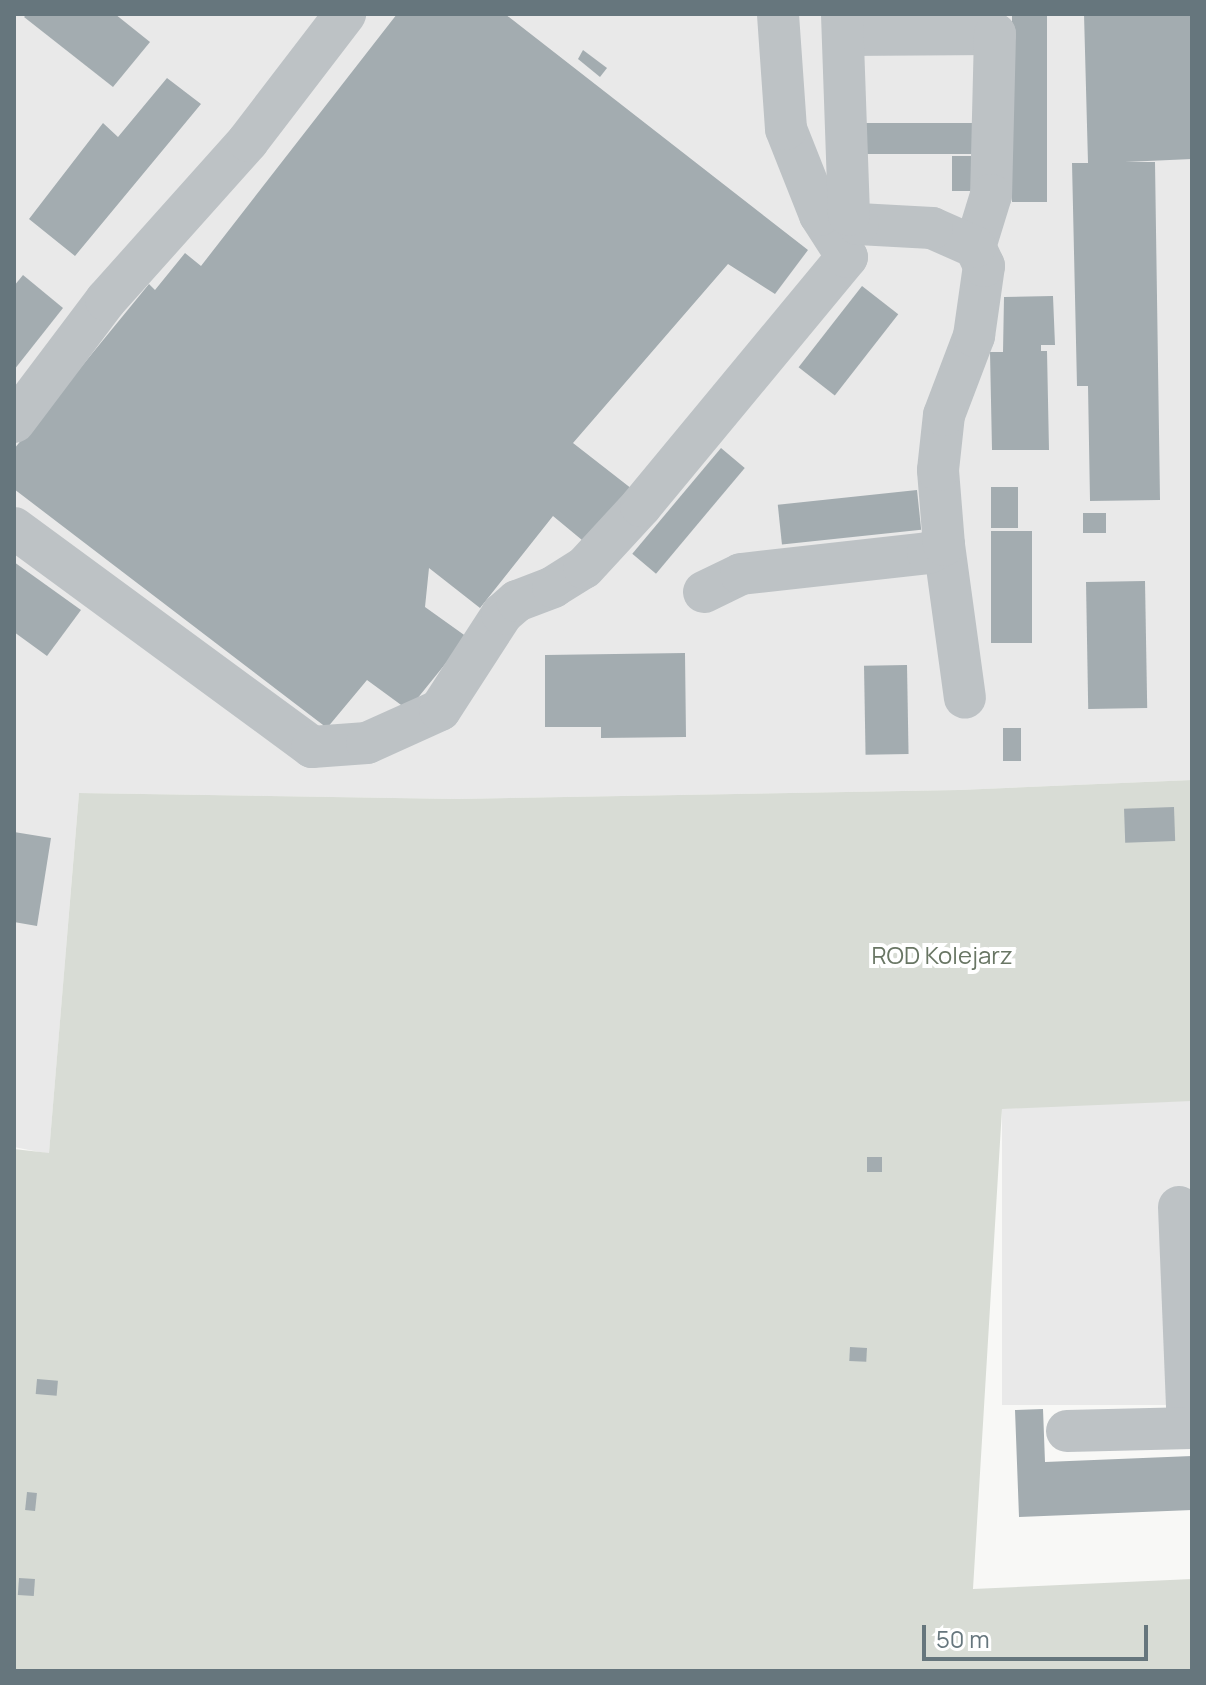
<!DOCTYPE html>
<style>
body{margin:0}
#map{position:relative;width:1206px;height:1685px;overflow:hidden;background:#f8f8f6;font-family:Manrope,sans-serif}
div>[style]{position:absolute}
.built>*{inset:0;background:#e9e9e9;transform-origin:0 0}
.green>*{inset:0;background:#d8dcd5}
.building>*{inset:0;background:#a3acb0;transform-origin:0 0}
.minor>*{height:42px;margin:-21px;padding:0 21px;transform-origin:21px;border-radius:21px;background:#bdc2c5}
span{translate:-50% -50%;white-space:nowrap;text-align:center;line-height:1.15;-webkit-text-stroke:8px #fff;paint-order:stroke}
.park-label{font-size:24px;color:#697664}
.frame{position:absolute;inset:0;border:16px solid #66767d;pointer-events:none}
.scale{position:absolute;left:922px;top:1625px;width:226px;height:36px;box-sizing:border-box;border:4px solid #66767d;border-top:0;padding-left:10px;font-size:24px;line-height:28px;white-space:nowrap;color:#66767d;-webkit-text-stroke:6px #fff;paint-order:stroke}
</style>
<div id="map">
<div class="built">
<div style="clip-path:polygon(14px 14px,1192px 14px,1192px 780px,959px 790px,457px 799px,79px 793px,49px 1154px,14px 1147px)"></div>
<div style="left:1192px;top:1101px;width:304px;height:190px;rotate:90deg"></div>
</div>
<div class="green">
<div style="clip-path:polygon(1192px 780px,1192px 1101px,1002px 1109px,973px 1589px,1192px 1579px,1192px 1671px,14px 1671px,14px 1149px,49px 1153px,79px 793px,457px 799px,959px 790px)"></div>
</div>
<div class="building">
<div style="clip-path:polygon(27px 14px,115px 14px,150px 42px,113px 87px,24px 17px)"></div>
<div style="clip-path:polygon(397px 14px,505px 14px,808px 250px,775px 294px,728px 264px,573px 443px,632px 489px,588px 545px,553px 516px,480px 608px,429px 568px,425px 607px,467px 637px,408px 710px,367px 680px,327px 728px,14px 489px,14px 449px,149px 284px,155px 290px,185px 253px,201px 266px)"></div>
<div style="left:1012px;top:14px;width:35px;height:188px"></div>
<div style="clip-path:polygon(1084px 14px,1192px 14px,1192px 159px,1125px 162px,1155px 162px,1160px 500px,1090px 501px,1088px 386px,1077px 386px,1072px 163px,1088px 163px)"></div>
<div style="clip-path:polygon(583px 50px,607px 68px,600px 77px,578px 59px)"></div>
<div style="clip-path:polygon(167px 78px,201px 104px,75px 256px,29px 219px,103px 123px,118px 137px)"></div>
<div style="left:858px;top:123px;width:116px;height:31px"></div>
<div style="left:952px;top:156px;width:21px;height:35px"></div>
<div style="clip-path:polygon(23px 275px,63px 308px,14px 370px,14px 286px)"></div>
<div style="left:862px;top:286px;width:46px;height:103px;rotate:38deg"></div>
<div style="clip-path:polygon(1053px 296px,1055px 345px,1041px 345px,1041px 351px,1047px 351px,1049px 450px,992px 450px,990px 352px,1003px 352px,1004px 297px)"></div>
<div style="left:721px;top:448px;width:31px;height:138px;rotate:40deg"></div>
<div style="left:991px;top:487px;width:27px;height:41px"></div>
<div style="left:917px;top:490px;width:40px;height:140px;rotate:84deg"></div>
<div style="left:1106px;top:513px;width:20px;height:23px;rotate:90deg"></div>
<div style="left:991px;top:531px;width:41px;height:112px"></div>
<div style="clip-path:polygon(14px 562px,81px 610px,47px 656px,14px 632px)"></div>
<div style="left:1145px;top:581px;width:127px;height:59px;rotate:89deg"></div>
<div style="clip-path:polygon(685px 653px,686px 737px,601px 738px,601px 727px,545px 727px,545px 655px)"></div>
<div style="left:907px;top:665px;width:89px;height:43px;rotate:89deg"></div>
<div style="left:1021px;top:728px;width:33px;height:18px;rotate:90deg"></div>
<div style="left:1174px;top:807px;width:34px;height:50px;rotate:88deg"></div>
<div style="clip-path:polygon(14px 832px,51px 838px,37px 926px,14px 922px)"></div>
<div style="left:867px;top:1157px;width:15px;height:15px"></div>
<div style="left:850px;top:1347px;width:17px;height:14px;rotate:3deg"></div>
<div style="left:37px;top:1379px;width:21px;height:15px;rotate:5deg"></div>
<div style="clip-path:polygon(1043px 1409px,1045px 1462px,1192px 1456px,1192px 1510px,1019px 1517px,1015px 1410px)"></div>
<div style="left:27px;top:1492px;width:10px;height:18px;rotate:6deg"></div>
<div style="left:19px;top:1578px;width:16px;height:17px;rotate:4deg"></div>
</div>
<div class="minor">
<div style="left:843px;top:35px;width:152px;rotate:-0.4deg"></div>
<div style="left:995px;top:34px;width:161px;rotate:91.4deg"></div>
<div style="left:991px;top:195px;width:54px;rotate:107.1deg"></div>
<div style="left:14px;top:422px;width:153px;rotate:-53deg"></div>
<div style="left:106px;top:300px;width:213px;rotate:-48.2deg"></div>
<div style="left:248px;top:141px;width:160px;rotate:-52.6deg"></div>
<div style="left:14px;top:528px;width:370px;rotate:36.3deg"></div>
<div style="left:312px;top:747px;width:55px;rotate:-4.2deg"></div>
<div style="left:367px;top:743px;width:80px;rotate:-24.3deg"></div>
<div style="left:440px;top:710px;width:114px;rotate:-57.1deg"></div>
<div style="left:502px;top:614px;width:20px;rotate:-41deg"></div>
<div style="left:517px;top:601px;width:39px;rotate:-21deg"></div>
<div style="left:553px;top:587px;width:36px;rotate:-32deg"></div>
<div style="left:584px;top:568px;width:84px;rotate:-47.4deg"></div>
<div style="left:641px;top:506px;width:323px;rotate:-50.4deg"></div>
<div style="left:847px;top:257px;width:50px;rotate:-122.7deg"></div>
<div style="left:820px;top:215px;width:92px;rotate:-111.6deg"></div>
<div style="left:786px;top:129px;width:115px;rotate:-94deg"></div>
<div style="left:944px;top:545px;width:154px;rotate:82.2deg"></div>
<div style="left:704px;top:592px;width:41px;rotate:-25.9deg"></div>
<div style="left:741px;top:574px;width:188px;rotate:-6.4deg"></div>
<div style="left:928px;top:553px;width:18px;rotate:-27deg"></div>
<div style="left:944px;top:545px;width:75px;rotate:-94.6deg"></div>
<div style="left:938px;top:470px;width:55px;rotate:-83.8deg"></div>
<div style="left:944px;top:415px;width:85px;rotate:-69.2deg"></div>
<div style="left:974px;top:336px;width:71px;rotate:-81.9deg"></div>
<div style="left:984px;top:266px;width:21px;rotate:-115deg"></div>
<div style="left:975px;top:247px;width:47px;rotate:-156.2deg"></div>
<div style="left:932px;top:228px;width:74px;rotate:-176.9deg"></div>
<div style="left:858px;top:224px;width:13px;rotate:-135deg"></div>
<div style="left:849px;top:215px;width:201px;rotate:-92deg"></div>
<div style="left:1179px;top:1207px;width:221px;rotate:87.7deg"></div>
<div style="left:1067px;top:1431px;width:125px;rotate:-1.4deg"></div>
</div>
<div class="park-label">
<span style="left:942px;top:955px">ROD Kolejarz</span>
</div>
<div class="frame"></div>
<div class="scale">50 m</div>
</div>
